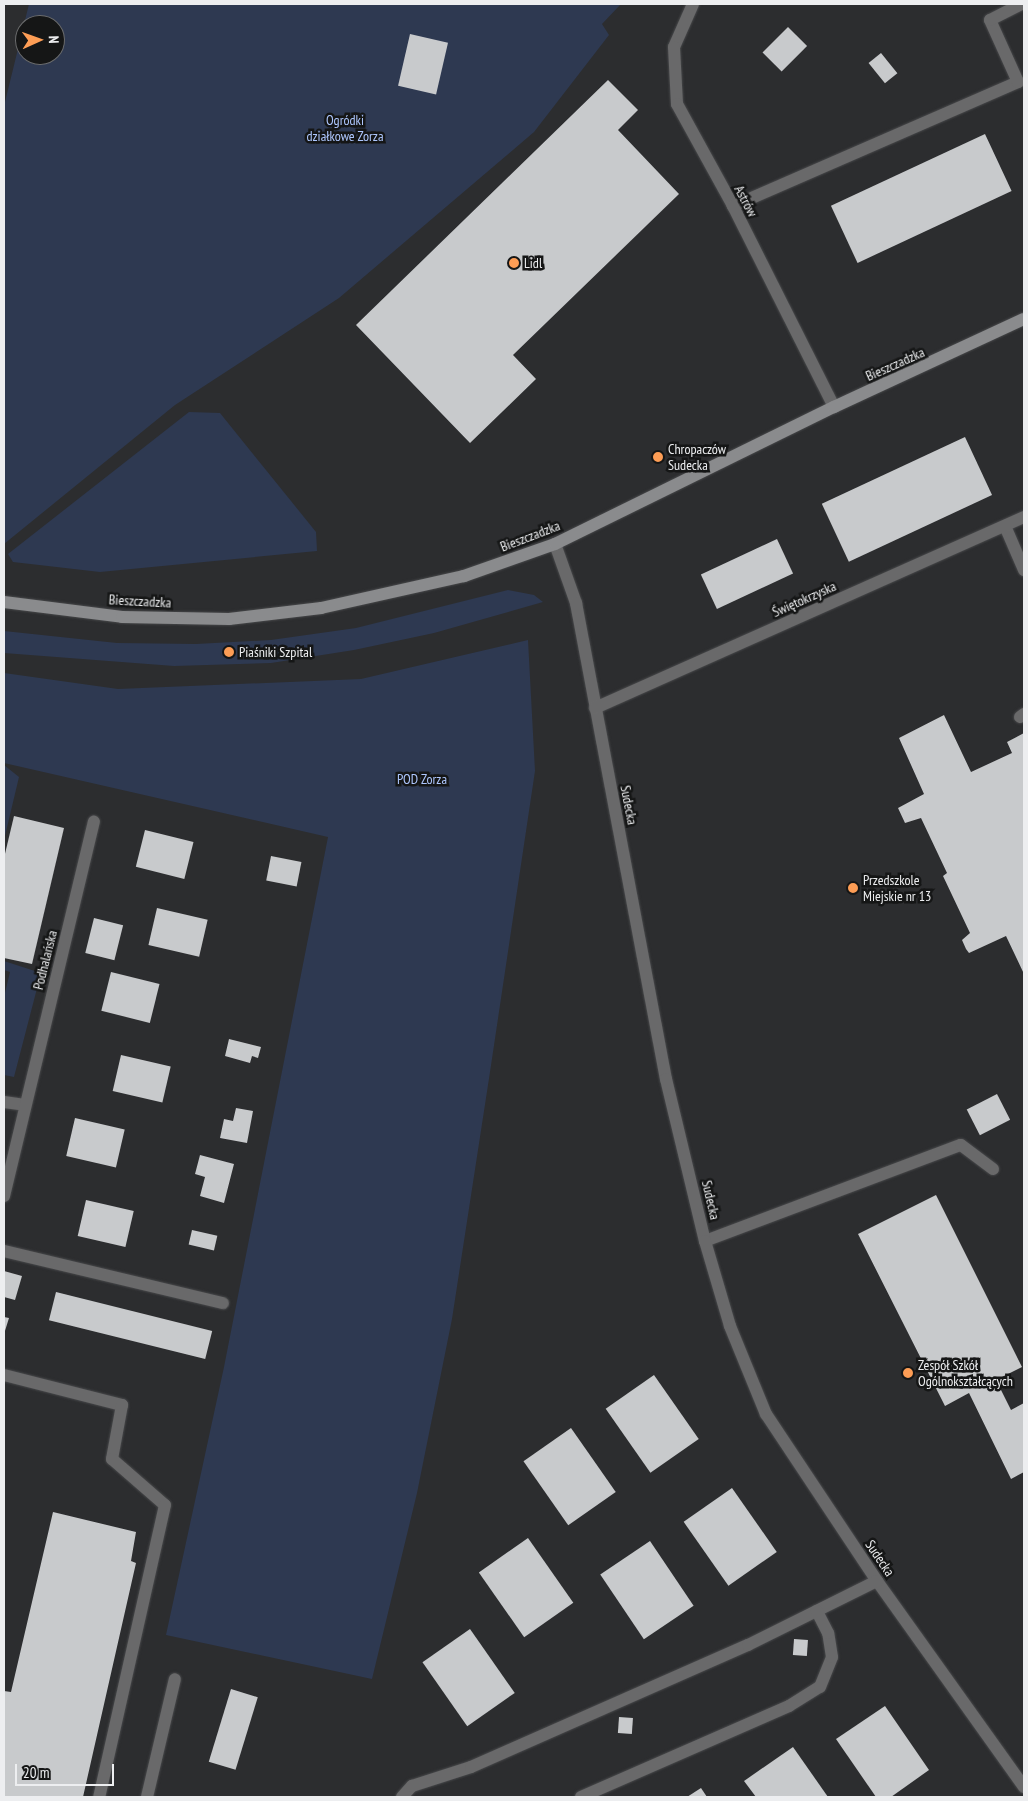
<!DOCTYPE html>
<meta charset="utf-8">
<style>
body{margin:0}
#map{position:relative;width:1028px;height:1801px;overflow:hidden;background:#2c2d2f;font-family:"PT Sans Narrow",sans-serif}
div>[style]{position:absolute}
.green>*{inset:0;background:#2e3951}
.building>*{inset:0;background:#c8cacc;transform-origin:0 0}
.roads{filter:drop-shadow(0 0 1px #47484a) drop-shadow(0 0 1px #47484a)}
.lane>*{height:12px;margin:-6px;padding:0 6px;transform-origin:6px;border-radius:6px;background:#69696a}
.street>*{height:12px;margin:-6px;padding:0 6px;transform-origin:6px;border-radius:6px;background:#69696a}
.secondary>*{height:12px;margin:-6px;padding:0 6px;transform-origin:6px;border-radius:6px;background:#8a8b8d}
.dots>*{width:14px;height:14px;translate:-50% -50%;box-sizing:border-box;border:2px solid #151616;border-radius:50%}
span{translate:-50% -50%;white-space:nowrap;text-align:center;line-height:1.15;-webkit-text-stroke:5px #151616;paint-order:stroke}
.park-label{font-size:14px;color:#aec7fe}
.street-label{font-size:14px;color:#edeef0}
.poi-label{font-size:14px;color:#edeef0}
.left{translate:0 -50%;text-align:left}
.frame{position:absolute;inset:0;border:5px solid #edeef0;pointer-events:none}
.north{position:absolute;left:15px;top:15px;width:50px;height:50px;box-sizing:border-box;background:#151616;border:1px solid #6b6c6d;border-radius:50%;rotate:88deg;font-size:14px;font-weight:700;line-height:20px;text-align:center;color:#edeef0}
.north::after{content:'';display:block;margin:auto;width:18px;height:22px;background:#fd9d55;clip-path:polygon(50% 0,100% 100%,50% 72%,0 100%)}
.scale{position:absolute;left:15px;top:1764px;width:99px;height:22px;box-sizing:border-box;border:2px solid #edeef0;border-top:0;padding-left:6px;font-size:15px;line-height:18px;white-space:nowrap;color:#edeef0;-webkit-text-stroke:4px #151616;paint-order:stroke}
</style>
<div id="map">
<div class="green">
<div style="clip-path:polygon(evenodd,29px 4px,621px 4px,602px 24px,609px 35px,534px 132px,339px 298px,175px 405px,4px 544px,4px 106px,29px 4px,25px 25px,55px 25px,55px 55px,25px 55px,25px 25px)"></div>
<div style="clip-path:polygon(189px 412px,220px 413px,316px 532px,317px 551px,100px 572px,13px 562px,8px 554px)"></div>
<div style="clip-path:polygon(508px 590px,534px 595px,543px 602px,434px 633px,354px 650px,271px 663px,174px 666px,4px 653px,4px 631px,117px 643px,196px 644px,271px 640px,356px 628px)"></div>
<div style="clip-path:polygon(528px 640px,535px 771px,490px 1072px,452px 1319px,417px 1493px,372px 1679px,166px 1635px,224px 1367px,328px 837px,4px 763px,4px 673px,118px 689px,361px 679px)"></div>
<div style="clip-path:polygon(4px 765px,19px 777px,4px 840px)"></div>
<div style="clip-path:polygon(4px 961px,41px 973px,14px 1077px,4px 1075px,4px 997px,10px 972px,4px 970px)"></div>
</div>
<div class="building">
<div style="left:788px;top:27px;width:27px;height:36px;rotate:45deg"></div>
<div style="left:410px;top:34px;width:39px;height:53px;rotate:13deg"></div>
<div style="left:881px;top:53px;width:26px;height:16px;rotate:51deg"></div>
<div style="clip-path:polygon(608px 80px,638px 110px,618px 130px,679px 194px,513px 355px,536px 379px,470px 443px,356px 325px)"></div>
<div style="left:985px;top:134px;width:63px;height:170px;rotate:65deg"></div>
<div style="left:965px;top:437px;width:64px;height:158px;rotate:65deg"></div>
<div style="left:777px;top:539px;width:38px;height:84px;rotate:65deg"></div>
<div style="clip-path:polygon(944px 715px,971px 772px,1012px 753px,1007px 742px,1024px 733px,1024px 974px,1006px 936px,969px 953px,966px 949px,962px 940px,970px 933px,943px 876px,947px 873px,921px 818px,905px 823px,898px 808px,924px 794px,899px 738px)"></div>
<div style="clip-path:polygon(14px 816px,64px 828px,32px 964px,4px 958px,4px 858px)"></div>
<div style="left:145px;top:830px;width:50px;height:38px;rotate:14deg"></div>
<div style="left:271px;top:856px;width:31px;height:25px;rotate:11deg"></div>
<div style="left:157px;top:908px;width:52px;height:38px;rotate:13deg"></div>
<div style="left:94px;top:918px;width:30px;height:36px;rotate:14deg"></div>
<div style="left:111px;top:972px;width:50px;height:40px;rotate:14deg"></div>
<div style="clip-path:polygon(229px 1039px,261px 1047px,258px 1058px,252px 1056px,250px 1063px,225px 1056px)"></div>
<div style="left:121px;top:1055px;width:51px;height:37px;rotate:13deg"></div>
<div style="left:997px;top:1094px;width:29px;height:34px;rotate:63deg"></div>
<div style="clip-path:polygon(236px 1108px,253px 1111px,247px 1143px,220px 1138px,224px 1119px,233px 1121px)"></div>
<div style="left:75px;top:1118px;width:51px;height:39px;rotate:13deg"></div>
<div style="clip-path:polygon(200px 1155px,234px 1164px,224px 1203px,200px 1196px,205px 1177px,195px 1174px)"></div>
<div style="clip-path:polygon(936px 1195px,1022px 1367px,996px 1380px,1011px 1410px,1024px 1403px,1024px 1472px,1011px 1479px,969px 1393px,945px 1406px,858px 1234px)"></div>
<div style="left:86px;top:1200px;width:49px;height:37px;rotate:13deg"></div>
<div style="left:192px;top:1230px;width:26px;height:15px;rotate:13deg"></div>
<div style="clip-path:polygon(4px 1271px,22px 1276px,15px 1300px,4px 1297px)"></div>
<div style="left:56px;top:1292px;width:161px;height:29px;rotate:14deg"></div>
<div style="clip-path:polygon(4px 1317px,9px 1318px,4px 1334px)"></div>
<div style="left:654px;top:1375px;width:78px;height:59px;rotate:55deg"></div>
<div style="left:571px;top:1428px;width:78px;height:58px;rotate:55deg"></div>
<div style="left:732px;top:1488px;width:78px;height:59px;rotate:55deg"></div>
<div style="clip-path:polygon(53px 1512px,136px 1532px,131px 1561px,136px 1563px,83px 1797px,4px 1797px,4px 1691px,11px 1692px)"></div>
<div style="left:528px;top:1538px;width:79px;height:60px;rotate:55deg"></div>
<div style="left:650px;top:1541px;width:78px;height:60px;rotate:56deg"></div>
<div style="left:470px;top:1629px;width:78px;height:58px;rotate:55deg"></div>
<div style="left:794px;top:1639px;width:14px;height:16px;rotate:4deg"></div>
<div style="left:231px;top:1689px;width:28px;height:76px;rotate:17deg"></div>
<div style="clip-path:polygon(885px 1706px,929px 1770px,891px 1797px,876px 1797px,836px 1739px)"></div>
<div style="left:619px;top:1717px;width:14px;height:16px;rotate:4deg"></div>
<div style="clip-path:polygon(793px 1747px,828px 1797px,756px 1797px,744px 1781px)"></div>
<div style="clip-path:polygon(701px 1788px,707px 1797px,687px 1797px)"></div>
</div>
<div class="roads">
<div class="lane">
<div style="left:733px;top:206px;width:311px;rotate:-23.5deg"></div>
<div style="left:1018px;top:82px;width:68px;rotate:-114.3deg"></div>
<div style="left:990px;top:20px;width:35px;rotate:-27deg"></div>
<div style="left:1005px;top:526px;width:48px;rotate:66.6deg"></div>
<div style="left:1020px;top:717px;width:5px;rotate:-37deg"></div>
<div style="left:705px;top:1241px;width:273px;rotate:-20.6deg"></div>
<div style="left:961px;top:1145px;width:40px;rotate:37deg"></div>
<div style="left:4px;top:1375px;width:122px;rotate:14.3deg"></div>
<div style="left:122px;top:1405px;width:55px;rotate:100.5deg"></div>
<div style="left:112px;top:1459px;width:70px;rotate:41deg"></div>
<div style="left:165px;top:1505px;width:299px;rotate:102.7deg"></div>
<div style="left:147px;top:1797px;width:121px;rotate:-76.7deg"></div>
</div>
<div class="street">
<div style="left:693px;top:4px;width:47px;rotate:113.8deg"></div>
<div style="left:674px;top:47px;width:57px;rotate:87deg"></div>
<div style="left:677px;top:104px;width:116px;rotate:61.2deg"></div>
<div style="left:733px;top:206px;width:225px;rotate:63.3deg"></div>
<div style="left:555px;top:544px;width:63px;rotate:70.4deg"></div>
<div style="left:576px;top:603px;width:484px;rotate:79.3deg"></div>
<div style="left:666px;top:1079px;width:167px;rotate:76.5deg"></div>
<div style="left:705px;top:1241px;width:89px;rotate:73.6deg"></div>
<div style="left:730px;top:1326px;width:95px;rotate:67.8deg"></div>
<div style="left:766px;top:1414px;width:201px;rotate:56.4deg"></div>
<div style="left:877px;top:1581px;width:253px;rotate:54.5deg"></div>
<div style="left:595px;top:708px;width:470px;rotate:-24deg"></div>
<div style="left:4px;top:1102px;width:21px;rotate:8deg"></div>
<div style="left:4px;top:1196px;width:385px;rotate:-76.5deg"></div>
<div style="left:4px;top:1251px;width:225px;rotate:13.4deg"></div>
<div style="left:402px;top:1797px;width:15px;rotate:-48deg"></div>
<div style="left:412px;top:1786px;width:62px;rotate:-17.9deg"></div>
<div style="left:471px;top:1767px;width:303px;rotate:-23.8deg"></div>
<div style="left:748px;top:1645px;width:144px;rotate:-26.4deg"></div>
<div style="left:581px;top:1797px;width:227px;rotate:-23.6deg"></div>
<div style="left:789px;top:1706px;width:36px;rotate:-32deg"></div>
<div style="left:820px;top:1687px;width:32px;rotate:-68deg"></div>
<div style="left:832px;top:1657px;width:24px;rotate:-99deg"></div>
<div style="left:828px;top:1633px;width:25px;rotate:-117deg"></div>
</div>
<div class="secondary">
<div style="left:4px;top:602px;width:119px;rotate:7.2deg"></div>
<div style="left:122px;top:617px;width:107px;rotate:1.1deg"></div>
<div style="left:229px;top:619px;width:93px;rotate:-6.8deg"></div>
<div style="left:321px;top:608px;width:147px;rotate:-12.6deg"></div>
<div style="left:464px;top:576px;width:96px;rotate:-19.4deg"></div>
<div style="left:555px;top:544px;width:311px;rotate:-26.2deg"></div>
<div style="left:834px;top:407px;width:209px;rotate:-24.9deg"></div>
</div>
</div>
<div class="dots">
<div style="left:514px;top:263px;background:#fd9d55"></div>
<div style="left:658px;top:457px;background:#fd9d55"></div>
<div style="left:229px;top:652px;background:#fd9d55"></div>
<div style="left:853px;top:888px;background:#fd9d55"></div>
<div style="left:908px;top:1373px;background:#fd9d55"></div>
</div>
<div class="park-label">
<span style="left:345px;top:128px">Ogródki<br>działkowe Zorza</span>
<span style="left:422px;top:779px">POD Zorza</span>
</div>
<div class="street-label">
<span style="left:746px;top:201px;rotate:62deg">Astrów</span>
<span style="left:895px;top:364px;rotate:-24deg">Bieszczadzka</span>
<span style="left:530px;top:536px;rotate:-21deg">Bieszczadzka</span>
<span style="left:804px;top:599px;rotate:-24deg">Świętokrzyska</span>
<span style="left:140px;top:601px;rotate:3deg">Bieszczadzka</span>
<span style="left:629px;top:805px;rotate:79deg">Sudecka</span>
<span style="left:45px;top:960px;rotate:-76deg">Podhalańska</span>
<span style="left:711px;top:1200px;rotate:77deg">Sudecka</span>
<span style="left:880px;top:1558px;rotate:56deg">Sudecka</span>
</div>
<div class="poi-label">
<span class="left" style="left:524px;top:263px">Lidl</span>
<span class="left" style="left:668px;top:457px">Chropaczów<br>Sudecka</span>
<span class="left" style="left:239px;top:652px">Piaśniki Szpital</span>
<span class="left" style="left:863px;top:888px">Przedszkole<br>Miejskie nr 13</span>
<span class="left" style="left:918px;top:1373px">Zespół Szkół<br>Ogólnokształcących</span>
</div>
<div class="frame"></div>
<div class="north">N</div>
<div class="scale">20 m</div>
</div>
